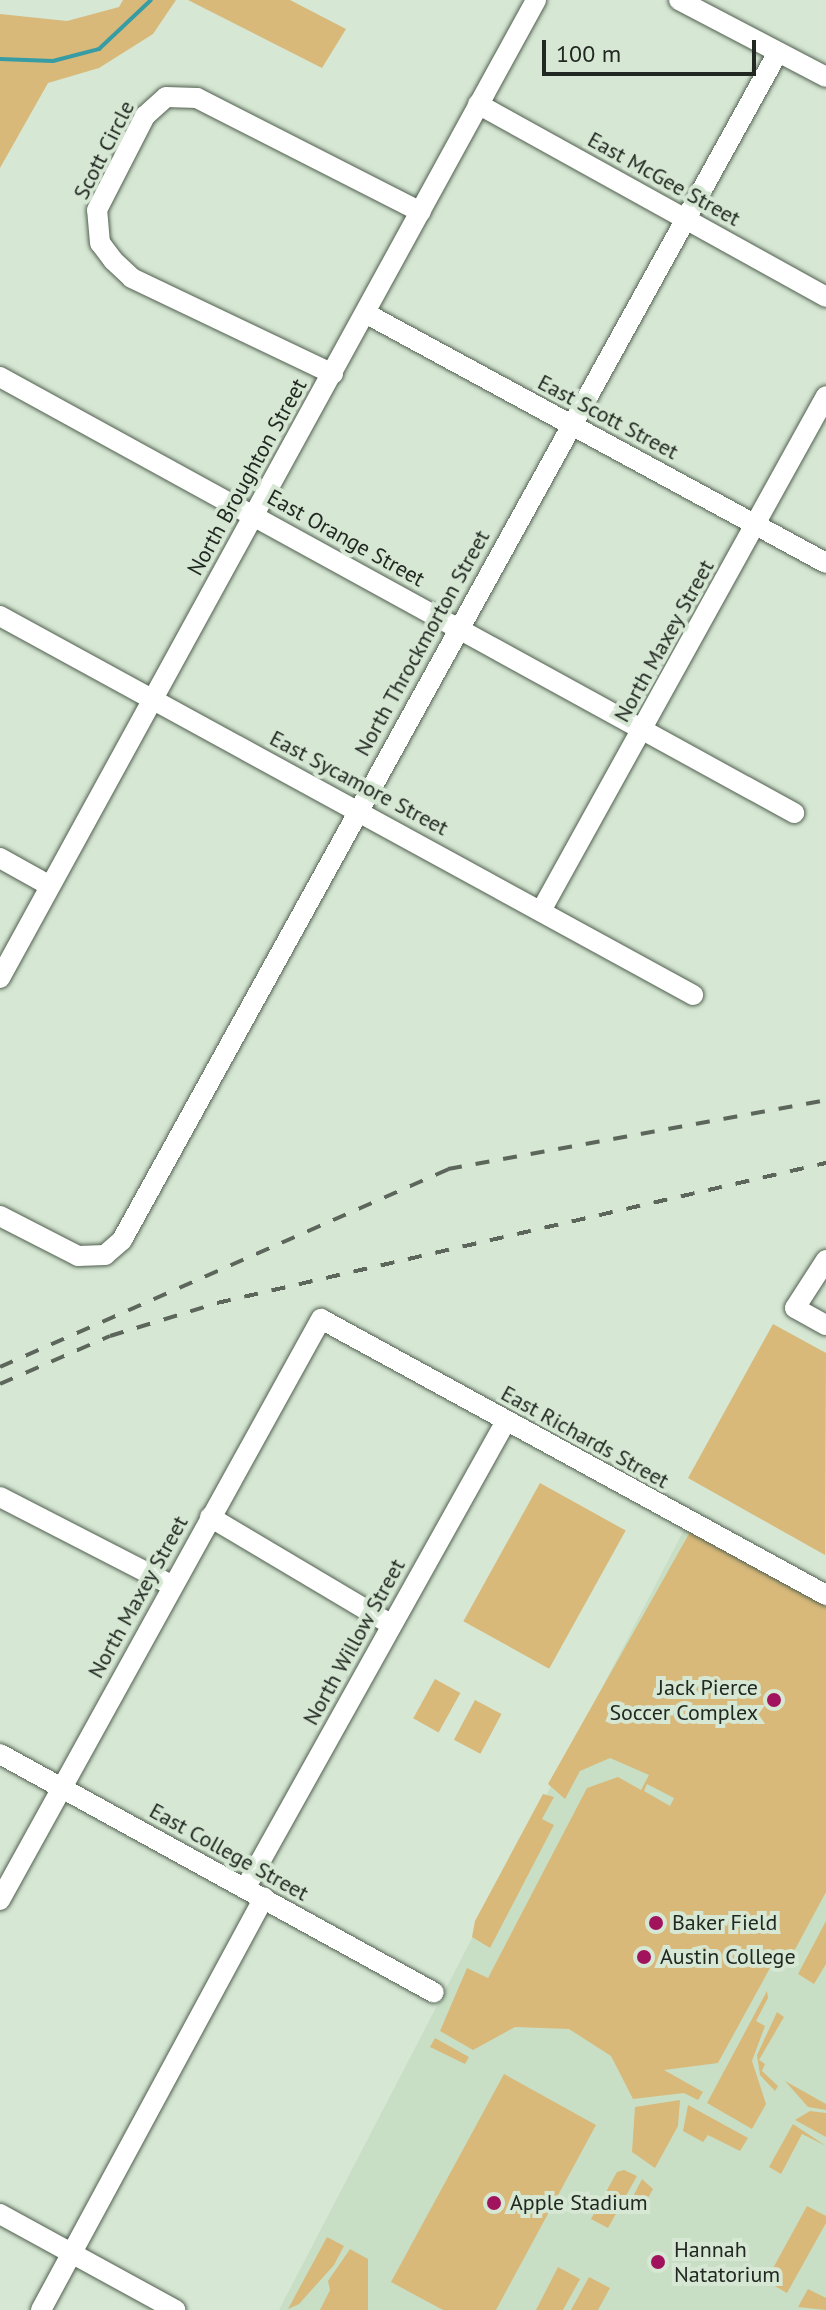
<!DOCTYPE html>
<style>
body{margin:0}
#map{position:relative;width:826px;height:2310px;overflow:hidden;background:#d6e7d4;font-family:"PT Sans",sans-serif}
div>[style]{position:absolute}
.built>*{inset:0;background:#c8dfc6}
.green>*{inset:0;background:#d8b97a;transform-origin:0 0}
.stream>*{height:4px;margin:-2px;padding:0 2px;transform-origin:2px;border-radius:2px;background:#379ca3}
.roads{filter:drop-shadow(0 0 2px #51604f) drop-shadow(0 0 2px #51604f)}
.minor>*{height:20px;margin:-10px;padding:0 10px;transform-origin:10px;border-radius:10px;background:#fff}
.rail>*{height:4px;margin-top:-2px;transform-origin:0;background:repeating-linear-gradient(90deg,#5c665b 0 14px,transparent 0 28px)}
.dots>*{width:22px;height:22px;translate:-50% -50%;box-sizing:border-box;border:4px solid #d6e7d4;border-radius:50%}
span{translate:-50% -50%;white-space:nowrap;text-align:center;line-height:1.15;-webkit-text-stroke:8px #d6e7d4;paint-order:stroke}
.street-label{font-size:22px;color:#212821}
.poi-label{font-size:22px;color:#212821}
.right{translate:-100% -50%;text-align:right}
.left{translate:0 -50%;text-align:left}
.scale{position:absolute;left:542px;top:40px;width:214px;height:36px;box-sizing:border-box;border:4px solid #212821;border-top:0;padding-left:10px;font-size:24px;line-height:28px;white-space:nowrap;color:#212821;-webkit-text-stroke:6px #d6e7d4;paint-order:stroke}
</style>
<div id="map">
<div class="built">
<div style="clip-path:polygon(686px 1526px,826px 1603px,826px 2310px,279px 2310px)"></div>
</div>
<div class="green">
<div style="clip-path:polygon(123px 0,176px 0,153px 34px,99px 68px,48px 83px,0 168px,0 14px,67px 21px,119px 7px)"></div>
<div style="clip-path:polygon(188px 0,290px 0,346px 29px,322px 68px)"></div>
<div style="clip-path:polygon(773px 1324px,826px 1353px,825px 1555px,688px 1478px)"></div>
<div style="left:540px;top:1483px;width:98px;height:158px;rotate:29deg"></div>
<div style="clip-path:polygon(evenodd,690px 1532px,826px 1604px,826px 1892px,784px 1970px,770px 1968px,718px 2063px,664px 2070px,703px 2092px,698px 2100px,684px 2093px,633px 2099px,611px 2056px,569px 2029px,515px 2027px,473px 2050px,440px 2031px,467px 1968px,488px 1978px,587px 1788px,618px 1777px,641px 1790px,649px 1775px,610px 1758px,580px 1771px,565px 1799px,548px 1784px,690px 1532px,647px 1784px,674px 1798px,670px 1806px,644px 1791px,647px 1784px)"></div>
<div style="left:435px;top:1679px;width:29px;height:45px;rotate:29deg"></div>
<div style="left:475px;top:1700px;width:30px;height:45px;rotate:28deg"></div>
<div style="clip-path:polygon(543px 1794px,554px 1797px,542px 1819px,554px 1825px,490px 1948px,472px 1937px,475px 1921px)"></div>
<div style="clip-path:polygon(826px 1921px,826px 1964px,814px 1984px,798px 1974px)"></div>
<div style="clip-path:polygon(767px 1991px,768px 1998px,756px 2021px,765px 2026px,752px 2061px,766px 2104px,752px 2129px,707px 2103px)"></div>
<div style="clip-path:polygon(777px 2012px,784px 2017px,759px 2060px,765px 2064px,762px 2071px,778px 2086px,775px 2091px,760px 2075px,757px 2055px)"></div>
<div style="clip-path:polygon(435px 2038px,469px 2057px,465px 2064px,430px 2047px)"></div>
<div style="clip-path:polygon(504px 2074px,596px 2125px,496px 2310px,443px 2310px,391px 2282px)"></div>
<div style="clip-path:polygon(785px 2081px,826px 2104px,826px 2110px,808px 2107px)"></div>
<div style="clip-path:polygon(680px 2100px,678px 2126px,655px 2168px,632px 2152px,635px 2107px)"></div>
<div style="clip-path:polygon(688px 2105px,748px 2138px,740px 2151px,708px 2135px,703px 2142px,683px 2131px)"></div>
<div style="clip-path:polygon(810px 2111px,826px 2113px,826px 2137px,795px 2120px)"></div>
<div style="clip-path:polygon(793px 2124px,826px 2146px,802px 2134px,781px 2174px,769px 2167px)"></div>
<div style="clip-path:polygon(624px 2170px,637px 2176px,608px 2228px,591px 2219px,617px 2172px)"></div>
<div style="clip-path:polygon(642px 2179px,653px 2189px,639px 2214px,627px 2208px)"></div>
<div style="clip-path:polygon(807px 2206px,826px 2216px,826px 2223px,787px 2293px,766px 2281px)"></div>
<div style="clip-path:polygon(327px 2237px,344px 2246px,334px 2265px,299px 2304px,288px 2309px)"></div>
<div style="clip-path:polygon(350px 2249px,368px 2259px,368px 2310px,320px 2310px,330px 2290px,328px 2281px)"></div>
<div style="clip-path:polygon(558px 2267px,580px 2279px,563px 2310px,536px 2310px)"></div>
<div style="clip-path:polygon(589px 2277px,610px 2288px,598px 2310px,571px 2310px)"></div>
<div style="clip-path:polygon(808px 2289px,826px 2298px,826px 2310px,798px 2307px)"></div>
</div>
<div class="stream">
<div style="left:0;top:59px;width:53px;rotate:2.2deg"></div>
<div style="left:53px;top:61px;width:48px;rotate:-14.6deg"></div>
<div style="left:99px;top:49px;width:71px;rotate:-43.3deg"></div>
</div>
<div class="roads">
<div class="minor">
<div style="left:679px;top:0;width:166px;rotate:27.6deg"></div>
<div style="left:478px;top:104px;width:398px;rotate:29deg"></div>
<div style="left:367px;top:314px;width:522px;rotate:28.48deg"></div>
<div style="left:333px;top:374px;width:223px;rotate:-154.5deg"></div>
<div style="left:132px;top:278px;width:26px;rotate:-137deg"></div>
<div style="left:113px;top:260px;width:21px;rotate:-127deg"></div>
<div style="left:100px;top:243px;width:33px;rotate:-95deg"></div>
<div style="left:97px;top:210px;width:106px;rotate:-62.9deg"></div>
<div style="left:145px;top:116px;width:28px;rotate:-42deg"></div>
<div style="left:166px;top:97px;width:31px;rotate:2deg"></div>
<div style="left:197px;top:98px;width:251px;rotate:27deg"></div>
<div style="left:0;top:377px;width:906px;rotate:28.77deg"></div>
<div style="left:0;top:616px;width:790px;rotate:28.67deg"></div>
<div style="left:0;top:858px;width:57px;rotate:29.2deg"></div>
<div style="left:542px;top:909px;width:586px;rotate:-61.03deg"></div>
<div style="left:0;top:978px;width:1115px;rotate:-61.27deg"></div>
<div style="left:0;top:1216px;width:88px;rotate:27.1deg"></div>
<div style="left:78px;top:1256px;width:27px;rotate:-2deg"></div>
<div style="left:105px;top:1255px;width:23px;rotate:-41deg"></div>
<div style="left:122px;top:1240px;width:1357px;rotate:-61.09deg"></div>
<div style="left:826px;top:1260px;width:57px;rotate:122.9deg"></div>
<div style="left:795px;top:1308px;width:35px;rotate:29deg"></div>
<div style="left:0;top:1497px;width:192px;rotate:27.2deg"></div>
<div style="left:210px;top:1517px;width:209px;rotate:30.7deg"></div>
<div style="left:0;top:1754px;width:495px;rotate:28.8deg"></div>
<div style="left:246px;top:1887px;width:534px;rotate:-60.84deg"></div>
<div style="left:0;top:1900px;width:664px;rotate:-61.08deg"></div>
<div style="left:321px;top:1319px;width:576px;rotate:28.66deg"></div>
<div style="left:0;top:2214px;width:200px;rotate:28.7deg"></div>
<div style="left:41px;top:2310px;width:469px;rotate:-61.6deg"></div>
</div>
</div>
<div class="rail">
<div style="left:0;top:1367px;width:490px;rotate:-23.8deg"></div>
<div style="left:448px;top:1169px;width:384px;rotate:-10.3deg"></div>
<div style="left:0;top:1384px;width:120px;rotate:-23.6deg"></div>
<div style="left:110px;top:1336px;width:112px;rotate:-17.1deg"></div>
<div style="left:217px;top:1303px;width:625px;rotate:-12.95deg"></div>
</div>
<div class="dots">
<div style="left:774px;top:1700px;background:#a1145d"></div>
<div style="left:656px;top:1923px;background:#a1145d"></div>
<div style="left:644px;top:1957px;background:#a1145d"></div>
<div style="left:494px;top:2203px;background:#a1145d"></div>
<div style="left:658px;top:2262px;background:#a1145d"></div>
</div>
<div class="street-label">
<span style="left:104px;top:150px;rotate:-63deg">Scott Circle</span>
<span style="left:664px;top:179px;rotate:29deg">East McGee Street</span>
<span style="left:608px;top:417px;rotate:28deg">East Scott Street</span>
<span style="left:247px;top:477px;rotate:-61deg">North Broughton Street</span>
<span style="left:346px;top:538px;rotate:29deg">East Orange Street</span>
<span style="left:664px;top:641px;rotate:-61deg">North Maxey Street</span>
<span style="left:422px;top:643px;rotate:-61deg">North Throckmorton Street</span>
<span style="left:359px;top:783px;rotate:28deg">East Sycamore Street</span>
<span style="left:585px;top:1437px;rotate:29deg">East Richards Street</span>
<span style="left:138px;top:1597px;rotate:-61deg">North Maxey Street</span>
<span style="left:354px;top:1642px;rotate:-61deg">North Willow Street</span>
<span style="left:229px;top:1852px;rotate:29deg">East College Street</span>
</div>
<div class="poi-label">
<span class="right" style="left:758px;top:1700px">Jack Pierce<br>Soccer Complex</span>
<span class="left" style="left:672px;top:1923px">Baker Field</span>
<span class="left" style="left:660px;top:1957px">Austin College</span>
<span class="left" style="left:510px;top:2203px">Apple Stadium</span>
<span class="left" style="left:674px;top:2262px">Hannah<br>Natatorium</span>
</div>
<div class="scale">100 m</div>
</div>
